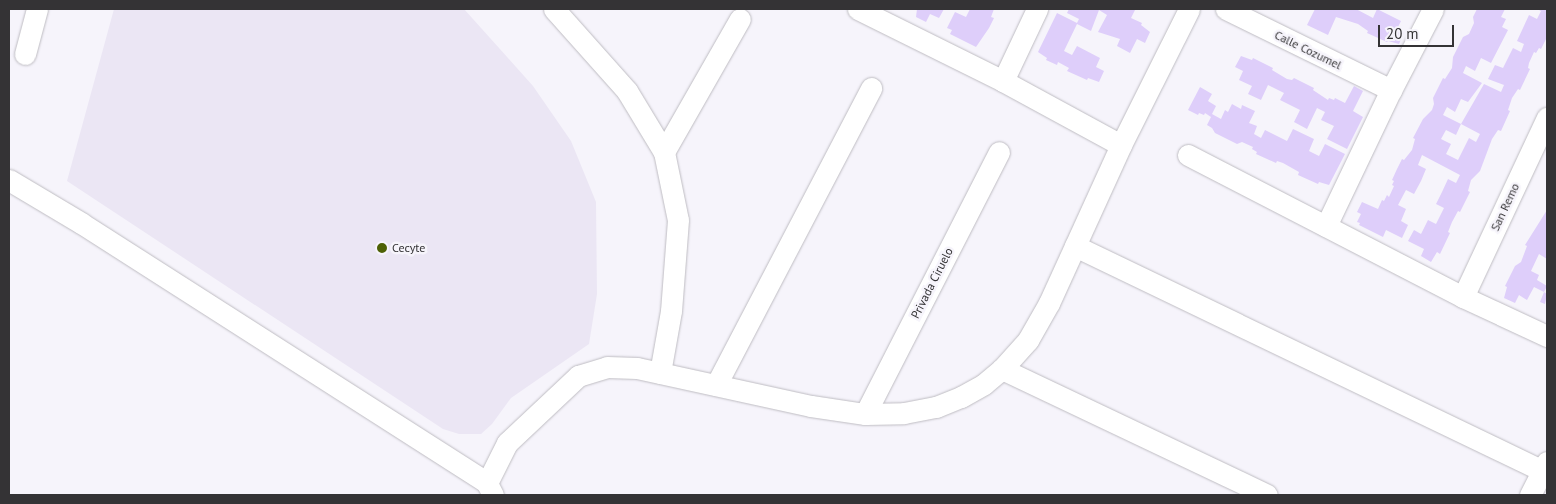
<!DOCTYPE html>
<style>
body{margin:0}
#map{position:relative;width:1556px;height:504px;overflow:hidden;background:#f6f4fb;font-family:"PT Sans",sans-serif}
div>[style]{position:absolute}
.built>*{inset:0;background:#ebe6f4}
.building>*{inset:0;background:#decefa}
.roads{filter:drop-shadow(0 0 1px #bebcc2) drop-shadow(0 0 1px #bebcc2)}
.street>*{height:21px;margin:-10.5px;padding:0 10.5px;transform-origin:10.5px;border-radius:10.5px;background:#fff}
.dots>*{width:14px;height:14px;translate:-50% -50%;box-sizing:border-box;border:2px solid #f6f4fb;border-radius:50%}
span{translate:-50% -50%;white-space:nowrap;text-align:center;line-height:1.15;-webkit-text-stroke:5px #f6f4fb;paint-order:stroke}
.street-label{font-size:12px;color:#343335}
.poi-label{font-size:12px;color:#343335}
.left{translate:0 -50%;text-align:left}
.frame{position:absolute;inset:0;border:10px solid #343335;pointer-events:none}
.scale{position:absolute;left:1378px;top:25px;width:76px;height:22px;box-sizing:border-box;border:2px solid #343335;border-top:0;padding-left:6px;font-size:15px;line-height:18px;white-space:nowrap;color:#343335;-webkit-text-stroke:4px #f6f4fb;paint-order:stroke}
</style>
<div id="map">
<div class="built">
<div style="clip-path:polygon(114px 9px,464px 9px,533px 86px,571px 141px,596px 202px,597px 294px,589px 344px,511px 398px,492px 424px,481px 434px,459px 434px,443px 429px,67px 181px)"></div>
</div>
<div class="building">
<div style="clip-path:polygon(917px 9px,944px 9px,939px 18px,930px 14px,926px 22px,916px 17px)"></div>
<div style="clip-path:polygon(970px 9px,994px 9px,991px 17px,994px 18px,989px 28px,976px 47px,950px 34px,952px 30px,947px 28px,955px 12px,966px 17px)"></div>
<div style="clip-path:polygon(1069px 9px,1133px 9px,1135px 10px,1131px 18px,1142px 23px,1141px 25px,1150px 32px,1145px 43px,1137px 39px,1130px 53px,1117px 46px,1120px 39px,1098px 32px,1107px 15px,1099px 10px,1091px 31px,1077px 24px,1064px 51px,1072px 55px,1077px 46px,1100px 58px,1096px 67px,1104px 71px,1099px 82px,1088px 78px,1087px 80px,1067px 71px,1069px 68px,1058px 62px,1057px 65px,1046px 60px,1047px 58px,1038px 52px,1057px 13px,1077px 23px,1079px 19px,1067px 13px)"></div>
<div style="clip-path:polygon(1315px 9px,1356px 9px,1373px 18px,1377px 9px,1401px 21px,1397px 29px,1404px 33px,1399px 44px,1388px 41px,1387px 42px,1367px 33px,1368px 31px,1358px 24px,1336px 17px,1328px 35px,1307px 25px)"></div>
<div style="clip-path:polygon(evenodd,1477px 9px,1505px 9px,1501px 17px,1506px 19px,1502px 27px,1508px 30px,1491px 63px,1481px 58px,1475px 71px,1466px 66px,1463px 73px,1482px 83px,1468px 102px,1461px 99px,1455px 112px,1447px 107px,1443px 115px,1461px 124px,1484px 84px,1501px 92px,1504px 85px,1488px 79px,1495px 65px,1503px 68px,1513px 48px,1521px 52px,1524px 44px,1517px 41px,1529px 15px,1537px 19px,1541px 11px,1537px 9px,1547px 9px,1547px 37px,1541px 49px,1539px 48px,1536px 53px,1534px 52px,1529px 63px,1528px 68px,1530px 69px,1520px 90px,1518px 89px,1512px 98px,1508px 110px,1510px 111px,1501px 131px,1498px 130px,1492px 139px,1480px 171px,1471px 180px,1468px 191px,1470px 192px,1460px 212px,1458px 211px,1452px 222px,1448px 232px,1450px 233px,1440px 254px,1437px 252px,1431px 262px,1421px 256px,1424px 249px,1408px 241px,1414px 230px,1421px 234px,1428px 220px,1436px 224px,1444px 208px,1436px 204px,1442px 192px,1448px 179px,1456px 183px,1460px 175px,1422px 155px,1418px 165px,1426px 169px,1421px 181px,1414px 194px,1406px 190px,1398px 205px,1406px 209px,1401px 221px,1408px 225px,1402px 238px,1386px 230px,1383px 237px,1359px 225px,1360px 223px,1357px 222px,1361px 214px,1357px 212px,1362px 202px,1378px 209px,1382px 200px,1384px 201px,1387px 195px,1389px 197px,1394px 186px,1392px 185px,1394px 181px,1392px 180px,1397px 169px,1402px 159px,1404px 160px,1412px 150px,1415px 139px,1413px 138px,1423px 119px,1432px 110px,1434px 104px,1433px 98px,1443px 78px,1445px 79px,1452px 68px,1453px 57px,1463px 37px,1469px 34px,1474px 23px,1473px 17px,1477px 9px,1461px 124px,1480px 134px,1476px 142px,1469px 138px,1458px 160px,1446px 154px,1451px 144px,1441px 139px,1446px 130px,1456px 135px,1461px 124px)"></div>
<div style="clip-path:polygon(1241px 56px,1252px 60px,1253px 58px,1273px 68px,1272px 70px,1287px 79px,1292px 80px,1294px 78px,1314px 88px,1313px 90px,1328px 100px,1329px 98px,1334px 100px,1335px 98px,1345px 103px,1354px 86px,1363px 91px,1353px 111px,1363px 117px,1347px 149px,1327px 139px,1334px 126px,1321px 120px,1325px 112px,1317px 108px,1307px 129px,1294px 122px,1300px 110px,1280px 100px,1284px 93px,1268px 85px,1261px 100px,1248px 94px,1252px 86px,1239px 80px,1243px 71px,1235px 67px)"></div>
<div style="clip-path:polygon(1200px 87px,1212px 94px,1208px 101px,1216px 106px,1212px 114px,1221px 119px,1225px 110px,1228px 112px,1232px 104px,1241px 109px,1242px 105px,1255px 111px,1249px 123px,1257px 126px,1254px 134px,1261px 138px,1265px 130px,1287px 141px,1293px 129px,1314px 139px,1309px 151px,1319px 156px,1325px 144px,1345px 154px,1329px 185px,1319px 182px,1318px 184px,1298px 175px,1299px 172px,1283px 163px,1277px 161px,1276px 163px,1256px 154px,1257px 152px,1252px 149px,1253px 147px,1242px 142px,1237px 144px,1215px 133px,1212px 128px,1207px 125px,1211px 117px,1205px 113px,1204px 115px,1199px 113px,1198px 115px,1188px 110px)"></div>
<div style="clip-path:polygon(1547px 210px,1547px 259px,1539px 254px,1531px 271px,1539px 275px,1537px 280px,1547px 286px,1544px 292px,1534px 287px,1527px 300px,1519px 295px,1515px 303px,1504px 298px,1507px 287px,1505px 286px,1515px 266px,1521px 262px,1527px 246px,1525px 245px)"></div>
<div style="clip-path:polygon(1544px 292px,1547px 294px,1545px 304px,1540px 302px)"></div>
</div>
<div class="roads">
<div class="street">
<div style="left:554px;top:9px;width:110px;rotate:48.3deg"></div>
<div style="left:627px;top:91px;width:71px;rotate:58.8deg"></div>
<div style="left:664px;top:152px;width:69px;rotate:78.4deg"></div>
<div style="left:678px;top:220px;width:91px;rotate:94.4deg"></div>
<div style="left:671px;top:311px;width:63px;rotate:100.1deg"></div>
<div style="left:858px;top:9px;width:162px;rotate:26.4deg"></div>
<div style="left:1003px;top:81px;width:134px;rotate:28.5deg"></div>
<div style="left:1226px;top:9px;width:184px;rotate:26.1deg"></div>
<div style="left:25px;top:54px;width:47px;rotate:-75.1deg"></div>
<div style="left:1003px;top:81px;width:80px;rotate:-64.7deg"></div>
<div style="left:664px;top:152px;width:153px;rotate:-60.3deg"></div>
<div style="left:1188px;top:155px;width:309px;rotate:27.3deg"></div>
<div style="left:1463px;top:297px;width:93px;rotate:24.9deg"></div>
<div style="left:9px;top:180px;width:84px;rotate:30.8deg"></div>
<div style="left:81px;top:223px;width:482px;rotate:32.6deg"></div>
<div style="left:1326px;top:226px;width:151px;rotate:-64.5deg"></div>
<div style="left:1391px;top:90px;width:91px;rotate:-62.6deg"></div>
<div style="left:1075px;top:246px;width:519px;rotate:25.68deg"></div>
<div style="left:1463px;top:297px;width:198px;rotate:-64.9deg"></div>
<div style="left:1002px;top:369px;width:293px;rotate:25.4deg"></div>
<div style="left:716px;top:385px;width:335px;rotate:-62.4deg"></div>
<div style="left:865px;top:414px;width:294px;rotate:-62.9deg"></div>
<div style="left:493px;top:495px;width:13px;rotate:-117deg"></div>
<div style="left:487px;top:483px;width:45px;rotate:-63.4deg"></div>
<div style="left:507px;top:443px;width:98px;rotate:-43.3deg"></div>
<div style="left:578px;top:376px;width:30px;rotate:-17deg"></div>
<div style="left:607px;top:367px;width:30px;rotate:2deg"></div>
<div style="left:637px;top:368px;width:178px;rotate:12.3deg"></div>
<div style="left:811px;top:406px;width:55px;rotate:8.4deg"></div>
<div style="left:865px;top:414px;width:39px;rotate:-1deg"></div>
<div style="left:904px;top:413px;width:33px;rotate:-11deg"></div>
<div style="left:936px;top:407px;width:27px;rotate:-22deg"></div>
<div style="left:961px;top:397px;width:26px;rotate:-29deg"></div>
<div style="left:984px;top:384px;width:23px;rotate:-40deg"></div>
<div style="left:1002px;top:369px;width:39px;rotate:-48deg"></div>
<div style="left:1028px;top:340px;width:43px;rotate:-60.4deg"></div>
<div style="left:1049px;top:303px;width:174px;rotate:-65.5deg"></div>
<div style="left:1121px;top:145px;width:152px;rotate:-63.4deg"></div>
<div style="left:1530px;top:495px;width:37px;rotate:-63deg"></div>
</div>
</div>
<div class="dots">
<div style="left:382px;top:248px;background:#4d6005"></div>
</div>
<div class="street-label">
<span style="left:1308px;top:50px;rotate:26deg">Calle Cozumel</span>
<span style="left:1505px;top:207px;rotate:-65deg">San Remo</span>
<span style="left:932px;top:283px;rotate:-63deg">Privada Ciruelo</span>
</div>
<div class="poi-label">
<span class="left" style="left:392px;top:248px">Cecyte</span>
</div>
<div class="frame"></div>
<div class="scale">20 m</div>
</div>
